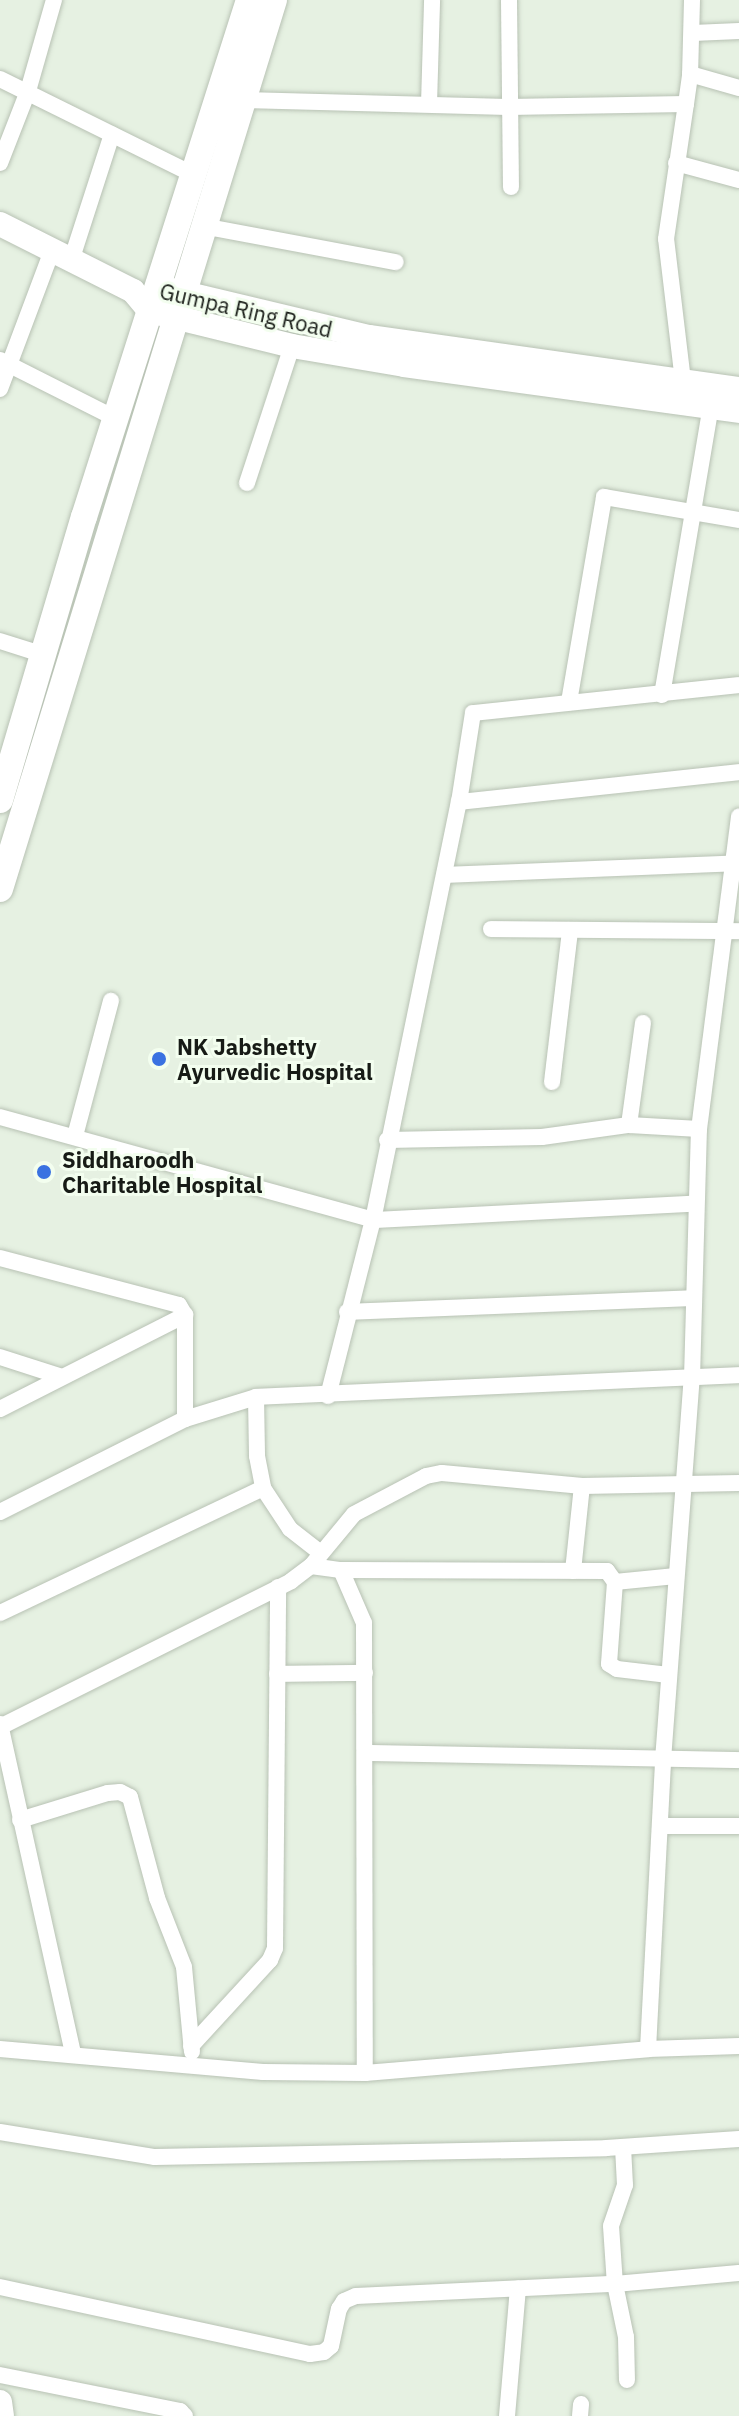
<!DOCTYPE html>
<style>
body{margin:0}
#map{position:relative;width:739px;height:2416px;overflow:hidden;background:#e6f1e2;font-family:"IBM Plex Sans",sans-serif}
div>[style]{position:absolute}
.roads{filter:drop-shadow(0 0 2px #b8c2b4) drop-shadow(0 0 2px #b8c2b4)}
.street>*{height:16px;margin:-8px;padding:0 8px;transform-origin:8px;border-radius:8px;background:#fff}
.secondary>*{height:24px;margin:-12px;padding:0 12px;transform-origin:12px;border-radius:12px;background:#fff}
.primary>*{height:26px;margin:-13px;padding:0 13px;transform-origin:13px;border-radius:13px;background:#fff}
.dots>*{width:22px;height:22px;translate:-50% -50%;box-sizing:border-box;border:4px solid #f3feef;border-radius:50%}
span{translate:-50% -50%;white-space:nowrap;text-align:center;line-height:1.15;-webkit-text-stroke:6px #f3feef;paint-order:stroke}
.street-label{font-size:22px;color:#171b16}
.poi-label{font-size:22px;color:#171b16;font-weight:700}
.left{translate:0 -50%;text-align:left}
</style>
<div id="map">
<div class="roads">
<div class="street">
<div style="left:509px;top:0;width:187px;rotate:89.4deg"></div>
<div style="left:692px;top:0;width:74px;rotate:91.5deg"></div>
<div style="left:690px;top:74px;width:51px;rotate:15.9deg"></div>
<div style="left:693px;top:33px;width:46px;rotate:-2.5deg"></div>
<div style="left:0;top:79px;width:216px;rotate:26.3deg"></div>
<div style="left:244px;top:100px;width:264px;rotate:1.5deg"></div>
<div style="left:508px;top:107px;width:178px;rotate:-1deg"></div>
<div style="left:686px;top:104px;width:30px;rotate:-82deg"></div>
<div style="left:429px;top:104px;width:104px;rotate:-88.3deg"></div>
<div style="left:0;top:163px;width:77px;rotate:-68.7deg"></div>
<div style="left:28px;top:91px;width:95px;rotate:-74.1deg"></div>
<div style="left:676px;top:163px;width:65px;rotate:15.1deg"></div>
<div style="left:203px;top:226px;width:196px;rotate:10.6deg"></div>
<div style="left:71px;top:261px;width:133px;rotate:-72.1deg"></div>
<div style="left:0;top:360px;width:129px;rotate:26.8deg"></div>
<div style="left:683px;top:381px;width:143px;rotate:-96.8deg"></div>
<div style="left:666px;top:239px;width:136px;rotate:-81.6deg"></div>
<div style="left:0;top:389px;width:151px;rotate:-69.4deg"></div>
<div style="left:247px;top:483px;width:144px;rotate:-71.8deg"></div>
<div style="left:0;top:641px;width:46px;rotate:17.7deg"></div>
<div style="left:662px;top:695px;width:293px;rotate:-80.4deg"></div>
<div style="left:569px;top:702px;width:208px;rotate:-80.3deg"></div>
<div style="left:604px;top:497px;width:137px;rotate:9.7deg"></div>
<div style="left:459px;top:802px;width:282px;rotate:-6.1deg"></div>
<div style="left:445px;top:875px;width:294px;rotate:-2.3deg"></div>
<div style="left:491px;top:929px;width:248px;rotate:0.5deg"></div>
<div style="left:552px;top:1082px;width:153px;rotate:-83.2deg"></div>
<div style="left:0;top:1117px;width:387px;rotate:15.4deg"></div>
<div style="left:373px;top:1220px;width:321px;rotate:-2.9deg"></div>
<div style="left:629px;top:1125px;width:103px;rotate:-82.2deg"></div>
<div style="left:75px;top:1136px;width:140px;rotate:-75.1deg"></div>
<div style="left:387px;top:1140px;width:155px;rotate:-1.1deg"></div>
<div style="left:542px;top:1137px;width:88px;rotate:-7.9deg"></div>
<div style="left:629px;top:1125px;width:70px;rotate:3.3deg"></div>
<div style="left:0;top:1258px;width:185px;rotate:14.7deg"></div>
<div style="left:179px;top:1305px;width:12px;rotate:59deg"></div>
<div style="left:185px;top:1315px;width:104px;rotate:90deg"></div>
<div style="left:347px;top:1312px;width:344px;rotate:-2.3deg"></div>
<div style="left:0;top:1357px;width:65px;rotate:17.9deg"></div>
<div style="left:328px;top:1396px;width:182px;rotate:-75.7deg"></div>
<div style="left:373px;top:1220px;width:427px;rotate:-78.4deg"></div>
<div style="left:459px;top:802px;width:90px;rotate:-81.1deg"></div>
<div style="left:473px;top:713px;width:267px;rotate:-6deg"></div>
<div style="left:256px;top:1397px;width:59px;rotate:89deg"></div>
<div style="left:257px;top:1456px;width:33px;rotate:79deg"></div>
<div style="left:263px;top:1488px;width:49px;rotate:56.6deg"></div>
<div style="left:290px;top:1529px;width:39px;rotate:38deg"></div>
<div style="left:0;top:1409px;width:208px;rotate:-26.9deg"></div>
<div style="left:0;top:1512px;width:207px;rotate:-26.7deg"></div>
<div style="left:185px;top:1419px;width:74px;rotate:-17.2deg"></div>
<div style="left:256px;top:1397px;width:484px;rotate:-2.6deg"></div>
<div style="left:311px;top:1566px;width:30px;rotate:8deg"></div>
<div style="left:341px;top:1570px;width:266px;rotate:0.2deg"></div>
<div style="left:607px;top:1571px;width:14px;rotate:54deg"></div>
<div style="left:615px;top:1582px;width:82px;rotate:94.2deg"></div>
<div style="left:609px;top:1664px;width:9px;rotate:32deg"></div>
<div style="left:617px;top:1669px;width:52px;rotate:6.6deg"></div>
<div style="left:341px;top:1570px;width:58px;rotate:66.5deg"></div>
<div style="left:364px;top:1623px;width:450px;rotate:89.9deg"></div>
<div style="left:573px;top:1571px;width:85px;rotate:-84deg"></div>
<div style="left:615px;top:1582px;width:61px;rotate:-5.6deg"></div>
<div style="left:0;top:1613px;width:291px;rotate:-25.4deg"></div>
<div style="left:277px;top:1674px;width:88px;rotate:-0.7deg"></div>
<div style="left:0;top:1724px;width:337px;rotate:77.5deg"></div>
<div style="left:0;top:1727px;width:326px;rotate:-26.6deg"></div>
<div style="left:291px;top:1581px;width:25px;rotate:-37deg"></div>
<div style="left:311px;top:1566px;width:67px;rotate:-50.4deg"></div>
<div style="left:354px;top:1514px;width:81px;rotate:-27.8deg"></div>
<div style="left:426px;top:1476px;width:16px;rotate:-11deg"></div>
<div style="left:442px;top:1473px;width:141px;rotate:5.3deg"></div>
<div style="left:582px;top:1486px;width:157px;rotate:-1.1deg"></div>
<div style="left:366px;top:1753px;width:373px;rotate:1.1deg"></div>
<div style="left:20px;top:1820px;width:92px;rotate:-17.1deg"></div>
<div style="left:108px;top:1793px;width:12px;rotate:-5deg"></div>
<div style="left:120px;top:1792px;width:11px;rotate:27deg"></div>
<div style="left:130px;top:1797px;width:105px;rotate:75deg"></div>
<div style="left:157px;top:1898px;width:74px;rotate:68.6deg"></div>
<div style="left:184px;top:1967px;width:85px;rotate:84.6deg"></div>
<div style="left:660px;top:1826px;width:79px"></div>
<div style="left:191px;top:2046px;width:117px;rotate:-47.4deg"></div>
<div style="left:270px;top:1960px;width:13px;rotate:-67deg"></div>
<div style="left:275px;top:1948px;width:361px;rotate:-89.5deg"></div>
<div style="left:0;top:2049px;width:264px;rotate:5deg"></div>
<div style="left:263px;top:2072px;width:102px;rotate:0.6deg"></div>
<div style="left:365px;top:2073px;width:284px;rotate:-4.8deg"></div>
<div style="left:648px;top:2049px;width:91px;rotate:-1.9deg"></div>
<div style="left:648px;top:2049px;width:289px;rotate:-87deg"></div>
<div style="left:663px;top:1760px;width:383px;rotate:-85.7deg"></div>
<div style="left:692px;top:1378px;width:249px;rotate:-88.4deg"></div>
<div style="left:699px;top:1129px;width:315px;rotate:-82.7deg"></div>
<div style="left:0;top:2132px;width:157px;rotate:9.2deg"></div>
<div style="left:155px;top:2157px;width:451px;rotate:-1.1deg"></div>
<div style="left:606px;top:2148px;width:133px;rotate:-3.9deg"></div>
<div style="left:623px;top:2147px;width:38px;rotate:87deg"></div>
<div style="left:625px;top:2185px;width:43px;rotate:108.9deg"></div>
<div style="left:611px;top:2226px;width:58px;rotate:86.1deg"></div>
<div style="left:615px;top:2284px;width:54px;rotate:78.3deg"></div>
<div style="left:626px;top:2337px;width:43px;rotate:88.7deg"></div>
<div style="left:0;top:2287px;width:317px;rotate:12.2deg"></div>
<div style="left:310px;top:2354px;width:14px;rotate:-8deg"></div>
<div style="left:324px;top:2352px;width:9px;rotate:-41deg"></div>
<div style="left:331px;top:2346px;width:38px;rotate:-78deg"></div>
<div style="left:339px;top:2309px;width:9px;rotate:-58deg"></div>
<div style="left:344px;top:2301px;width:13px;rotate:-23deg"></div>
<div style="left:356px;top:2296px;width:259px;rotate:-2.7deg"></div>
<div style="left:615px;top:2284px;width:124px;rotate:-5.1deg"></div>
<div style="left:0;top:2375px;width:184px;rotate:11.3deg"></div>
<div style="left:180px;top:2411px;width:7px;rotate:45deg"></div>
<div style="left:507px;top:2416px;width:128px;rotate:-85.1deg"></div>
<div style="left:580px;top:2416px;width:12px;rotate:-85deg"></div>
</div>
<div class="secondary">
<div style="left:0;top:224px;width:149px;rotate:26.7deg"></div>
<div style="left:133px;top:291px;width:26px;rotate:50deg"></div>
<div style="left:150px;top:311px;width:146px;rotate:13.8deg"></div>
<div style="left:292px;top:346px;width:114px;rotate:9.6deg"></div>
<div style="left:404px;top:365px;width:338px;rotate:7.8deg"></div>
<div style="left:167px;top:289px;width:208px;rotate:13.4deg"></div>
<div style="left:369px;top:337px;width:374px;rotate:8deg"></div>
<div style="left:0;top:2402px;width:14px;rotate:82deg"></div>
</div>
<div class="primary">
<div style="left:0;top:800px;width:295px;rotate:-73.5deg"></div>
<div style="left:84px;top:517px;width:543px;rotate:-72.3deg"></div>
<div style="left:0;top:889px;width:930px;rotate:-72.87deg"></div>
</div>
</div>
<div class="dots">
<div style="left:159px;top:1059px;background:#3a72e1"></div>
<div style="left:44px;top:1172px;background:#3a72e1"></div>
</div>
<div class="street-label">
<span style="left:246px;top:310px;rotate:13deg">Gumpa Ring Road</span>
</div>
<div class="poi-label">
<span class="left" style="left:177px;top:1059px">NK Jabshetty<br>Ayurvedic Hospital</span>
<span class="left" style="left:62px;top:1172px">Siddharoodh<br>Charitable Hospital</span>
</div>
</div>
